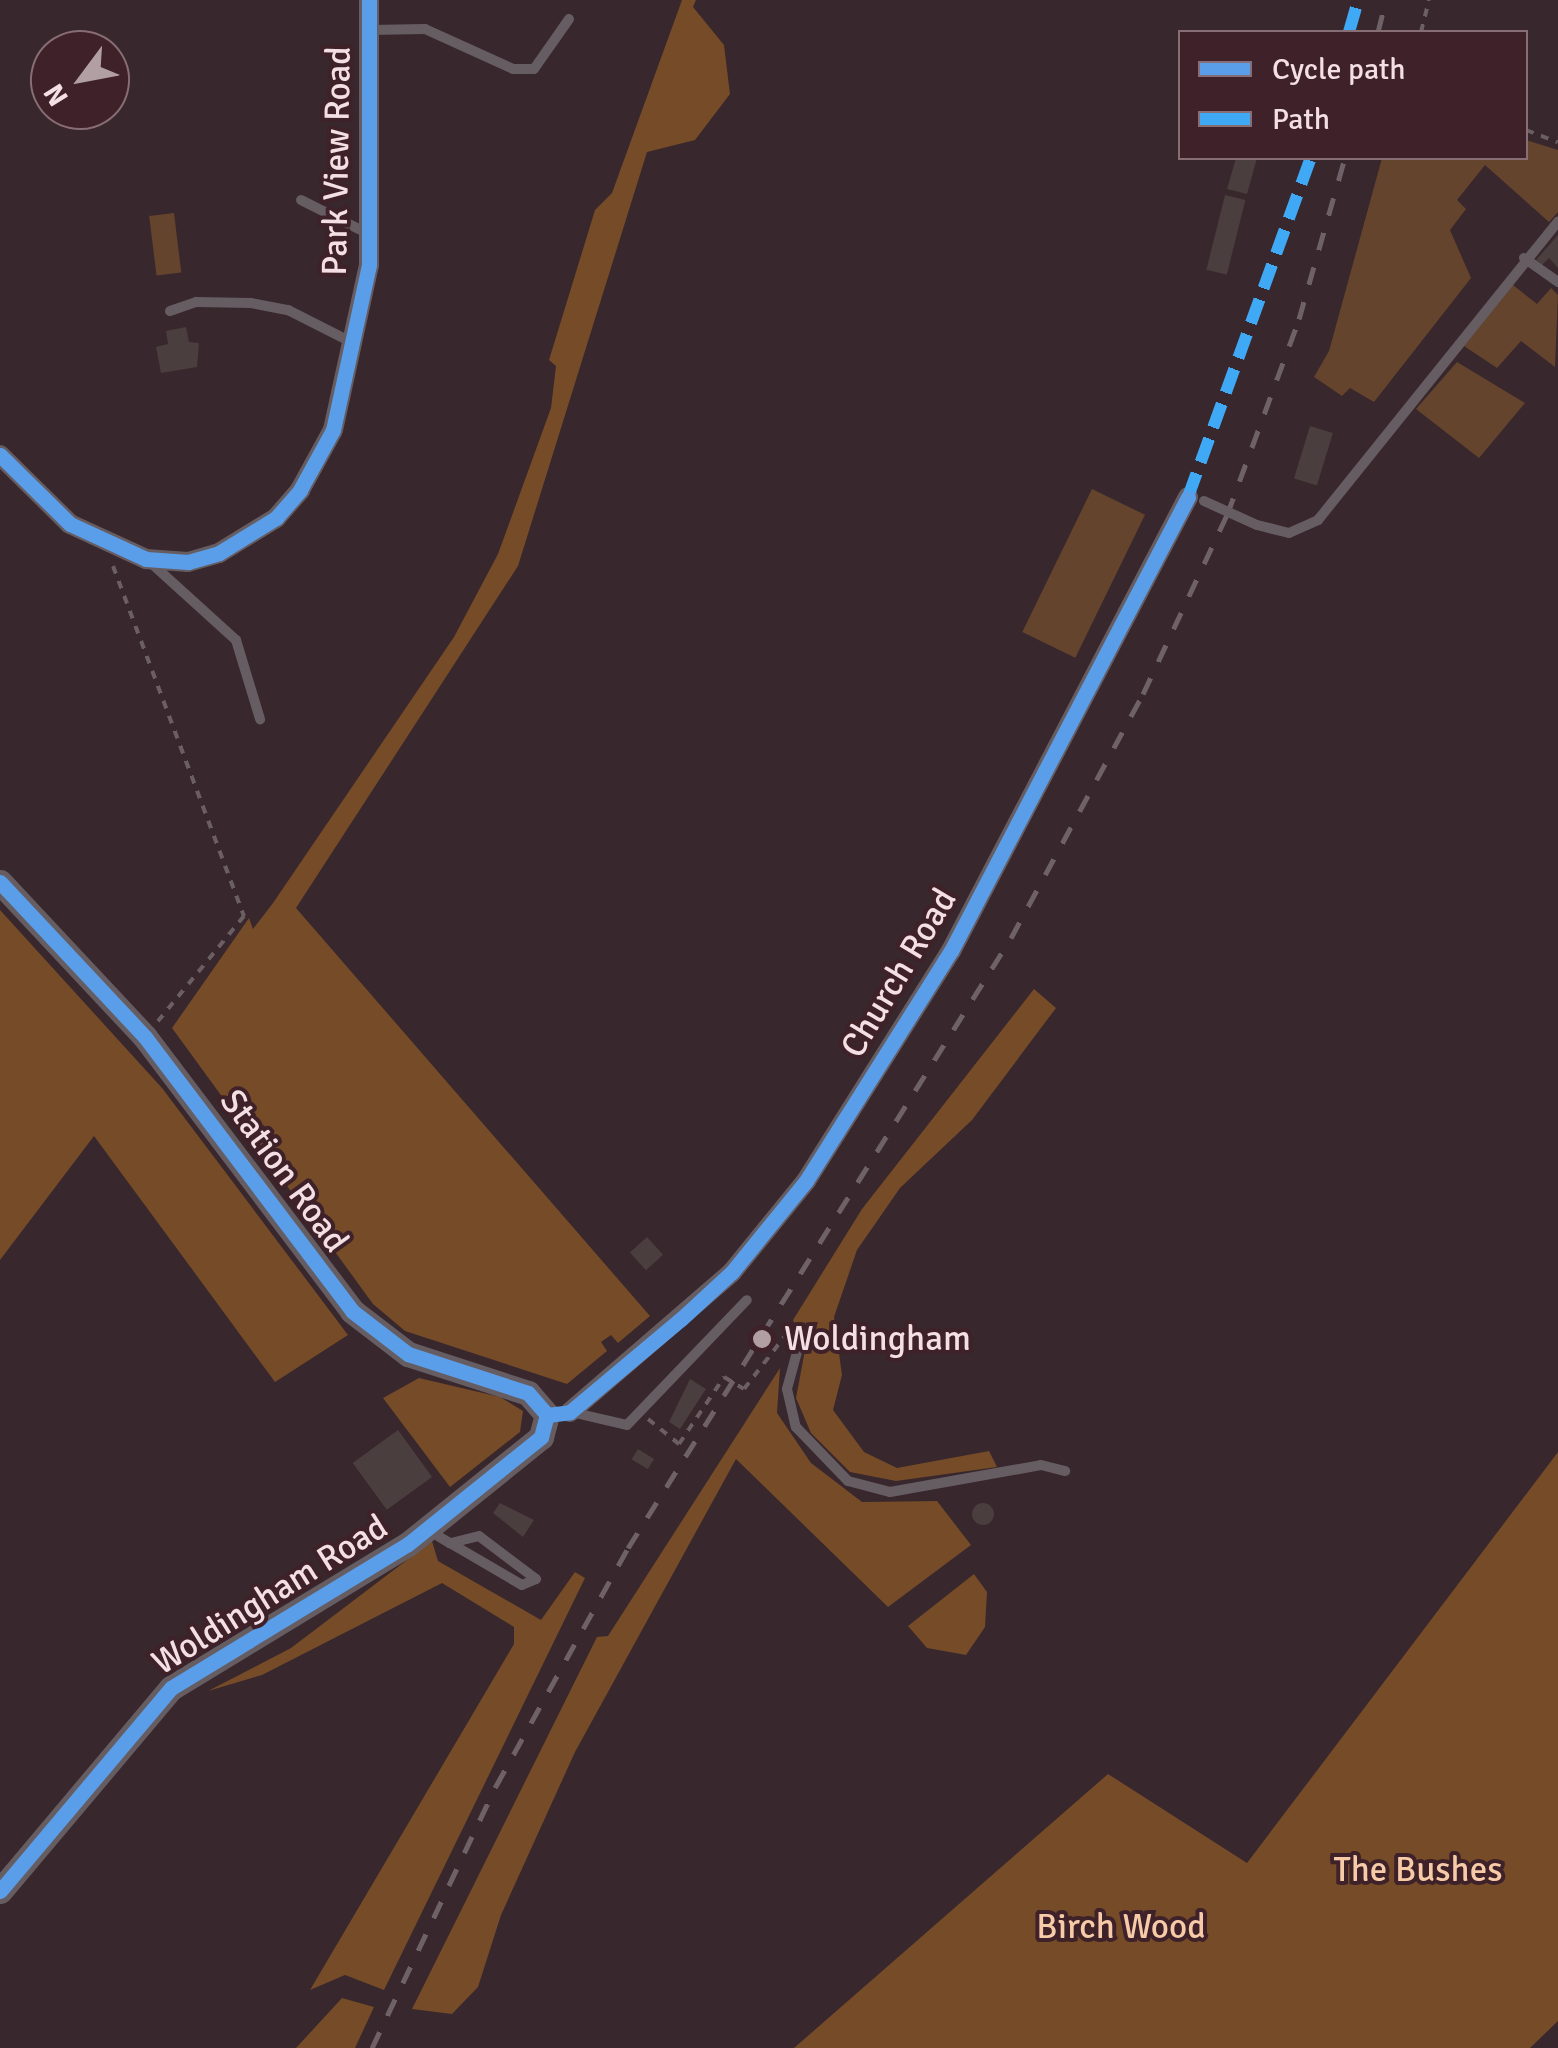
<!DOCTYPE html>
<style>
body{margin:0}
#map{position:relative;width:1558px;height:2048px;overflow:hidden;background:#38272c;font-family:Signika,sans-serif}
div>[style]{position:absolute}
.green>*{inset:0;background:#64442d;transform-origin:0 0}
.forest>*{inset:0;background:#754b28}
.building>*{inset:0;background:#4b3e3f;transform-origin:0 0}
.round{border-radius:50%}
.path>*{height:4px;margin-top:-2px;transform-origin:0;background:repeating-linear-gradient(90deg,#6b5f64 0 8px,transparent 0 16px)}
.service>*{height:10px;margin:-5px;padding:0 5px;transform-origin:5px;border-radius:5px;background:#665d62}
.minor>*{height:20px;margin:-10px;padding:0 10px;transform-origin:10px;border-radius:10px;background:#665d62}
.tertiary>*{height:25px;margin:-12.5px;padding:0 12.5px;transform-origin:12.5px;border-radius:12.5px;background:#665d62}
.rail>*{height:5px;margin-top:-2.5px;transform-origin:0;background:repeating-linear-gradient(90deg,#6e6268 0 18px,transparent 0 36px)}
.path-bridge>*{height:4px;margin-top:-2px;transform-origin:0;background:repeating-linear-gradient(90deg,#6b5f64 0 8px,transparent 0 16px)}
.service-bridge>*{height:10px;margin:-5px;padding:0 5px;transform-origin:5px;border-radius:5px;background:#665d62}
.quiet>*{height:12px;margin-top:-6px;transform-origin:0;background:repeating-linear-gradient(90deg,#3fa9f5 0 25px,transparent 0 37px)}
.cycleway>*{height:15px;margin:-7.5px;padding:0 7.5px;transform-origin:7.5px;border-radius:7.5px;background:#5a9eea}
.dots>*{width:28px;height:28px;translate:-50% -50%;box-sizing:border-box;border:5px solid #3e2129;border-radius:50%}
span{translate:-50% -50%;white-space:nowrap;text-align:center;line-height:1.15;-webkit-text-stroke:8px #3e2129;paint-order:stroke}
.street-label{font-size:35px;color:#f4e0e4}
.poi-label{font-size:35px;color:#f4e0e4}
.left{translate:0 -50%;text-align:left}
.park-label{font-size:35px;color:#f7cba8}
.legend{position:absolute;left:1178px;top:30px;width:350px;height:130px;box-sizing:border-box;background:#3e2129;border:2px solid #876d74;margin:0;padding:12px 18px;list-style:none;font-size:30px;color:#f4e0e4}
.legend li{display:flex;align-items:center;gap:20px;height:50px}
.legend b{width:50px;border:2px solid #876d74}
.north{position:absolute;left:30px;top:30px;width:100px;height:100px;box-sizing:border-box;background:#3e2129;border:2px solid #876d74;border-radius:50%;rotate:238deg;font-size:28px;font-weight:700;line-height:40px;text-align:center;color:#f4e0e4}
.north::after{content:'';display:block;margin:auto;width:35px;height:45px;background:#b29fa4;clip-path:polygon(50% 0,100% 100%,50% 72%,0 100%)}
</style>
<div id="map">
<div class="green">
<div style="clip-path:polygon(1526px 140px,1558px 150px,1558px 212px,1549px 222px,1485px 165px,1457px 200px,1466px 209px,1450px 230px,1471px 278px,1374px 402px,1350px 388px,1342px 396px,1314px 377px,1329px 351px,1382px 158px,1526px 158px)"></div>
<div style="left:174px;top:213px;width:60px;height:25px;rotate:83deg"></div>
<div style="clip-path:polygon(1513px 285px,1537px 304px,1551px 288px,1558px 295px,1555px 367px,1521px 341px,1497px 368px,1464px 346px)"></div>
<div style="clip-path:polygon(1457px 362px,1525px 403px,1479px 458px,1416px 409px)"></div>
<div style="left:1092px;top:489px;width:59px;height:159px;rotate:26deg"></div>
</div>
<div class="forest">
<div style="clip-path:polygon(682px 0,696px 0,693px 7px,724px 45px,730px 94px,695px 140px,647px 152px,518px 566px,296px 908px,650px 1316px,618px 1343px,611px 1335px,601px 1342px,607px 1351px,567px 1384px,405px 1331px,373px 1304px,172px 1028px,249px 918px,253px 929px,273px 903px,454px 637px,498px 554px,551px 408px,556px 366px,549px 360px,595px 210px,612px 193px)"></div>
<div style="clip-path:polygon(0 910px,162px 1088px,348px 1335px,275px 1382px,94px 1136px,0 1260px)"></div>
<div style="clip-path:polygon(1034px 989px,1056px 1008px,972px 1120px,900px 1188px,857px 1250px,834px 1317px,842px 1375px,833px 1410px,864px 1452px,897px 1468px,989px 1451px,997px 1467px,896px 1481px,850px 1472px,811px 1433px,796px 1398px,805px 1350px,793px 1320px,862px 1209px)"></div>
<div style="clip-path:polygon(780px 1368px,777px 1413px,811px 1463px,862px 1502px,937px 1501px,971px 1545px,888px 1607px,736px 1459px,575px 1752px,501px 1915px,478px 1987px,452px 2014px,412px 2009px,597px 1637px,608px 1636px)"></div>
<div style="clip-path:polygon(419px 1378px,500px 1397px,523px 1411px,520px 1432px,450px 1487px,383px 1398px)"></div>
<div style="clip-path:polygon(1558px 1452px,1558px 2021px,1530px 2048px,794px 2048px,1108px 1774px,1247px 1863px)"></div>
<div style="clip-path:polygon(432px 1541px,438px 1561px,541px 1620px,575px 1572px,585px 1578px,384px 1990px,345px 1975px,310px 1990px,514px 1644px,514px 1627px,442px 1583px,262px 1675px,208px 1691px,291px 1648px)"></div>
<div style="clip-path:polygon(974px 1574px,987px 1592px,985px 1627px,966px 1655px,927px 1648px,908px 1626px)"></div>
<div style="clip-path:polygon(342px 1998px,374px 2007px,355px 2048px,296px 2048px)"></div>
</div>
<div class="building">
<div style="clip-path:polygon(1236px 158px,1257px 158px,1247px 194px,1227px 189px)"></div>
<div style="left:1225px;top:195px;width:21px;height:77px;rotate:14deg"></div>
<div style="clip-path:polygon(1558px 235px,1558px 268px,1549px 258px,1542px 265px,1536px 260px)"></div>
<div style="clip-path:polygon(186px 327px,189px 342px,199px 343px,197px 367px,161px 373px,156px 347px,168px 344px,166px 331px)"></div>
<div style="left:1310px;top:426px;width:24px;height:55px;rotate:17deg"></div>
<div style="left:647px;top:1237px;width:24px;height:23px;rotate:48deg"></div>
<div style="clip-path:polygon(690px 1379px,706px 1389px,680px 1429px,669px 1422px)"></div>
<div style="left:398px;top:1430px;width:58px;height:56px;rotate:54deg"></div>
<div style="left:638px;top:1449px;width:19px;height:12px;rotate:32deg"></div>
<div class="round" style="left:972px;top:1503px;width:22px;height:22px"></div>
<div style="clip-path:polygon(500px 1503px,534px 1520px,523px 1537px,493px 1513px)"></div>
</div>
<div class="path">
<div style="left:1421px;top:32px;width:33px;rotate:-76deg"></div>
<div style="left:1526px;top:130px;width:34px;rotate:21deg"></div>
<div style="left:113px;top:566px;width:374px;rotate:69.5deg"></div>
<div style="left:244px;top:916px;width:136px;rotate:129.3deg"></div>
<div style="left:744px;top:1389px;width:72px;rotate:-52.3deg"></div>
<div style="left:648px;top:1419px;width:40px;rotate:39deg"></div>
<div style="left:679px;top:1444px;width:81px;rotate:-56.1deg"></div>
</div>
<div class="service">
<div style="left:370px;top:30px;width:55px;rotate:-1deg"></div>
<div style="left:425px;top:29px;width:97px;rotate:24.4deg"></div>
<div style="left:513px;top:69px;width:21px"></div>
<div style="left:534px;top:69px;width:61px;rotate:-55deg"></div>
<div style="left:301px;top:200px;width:78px;rotate:26.6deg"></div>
<div style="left:1524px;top:258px;width:42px;rotate:35.2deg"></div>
<div style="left:170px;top:311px;width:28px;rotate:-19deg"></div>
<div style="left:196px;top:302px;width:55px;rotate:1deg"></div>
<div style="left:251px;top:303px;width:38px;rotate:11deg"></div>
<div style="left:288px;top:310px;width:73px;rotate:26.9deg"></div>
<div style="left:1257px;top:525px;width:33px;rotate:14deg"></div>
<div style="left:1289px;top:533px;width:32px;rotate:-24deg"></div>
<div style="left:1318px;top:520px;width:383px;rotate:-51.2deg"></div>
<div style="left:151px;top:563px;width:115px;rotate:42.2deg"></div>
<div style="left:236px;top:640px;width:83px;rotate:73.1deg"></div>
<div style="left:800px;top:1341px;width:50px;rotate:105.2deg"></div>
<div style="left:787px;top:1389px;width:39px;rotate:77deg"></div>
<div style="left:796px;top:1427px;width:75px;rotate:46.1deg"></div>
<div style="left:848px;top:1481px;width:43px;rotate:14.7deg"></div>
<div style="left:890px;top:1492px;width:153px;rotate:-10.1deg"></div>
<div style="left:1041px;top:1465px;width:25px;rotate:14deg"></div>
<div style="left:571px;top:1412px;width:57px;rotate:13.1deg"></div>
<div style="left:627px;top:1425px;width:173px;rotate:-46.2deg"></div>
<div style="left:428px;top:1530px;width:26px;rotate:31deg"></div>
<div style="left:450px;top:1543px;width:83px;rotate:30.3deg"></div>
<div style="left:522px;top:1585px;width:15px;rotate:-23deg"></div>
<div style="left:536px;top:1579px;width:71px;rotate:-143deg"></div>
<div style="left:479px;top:1536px;width:30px;rotate:166deg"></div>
</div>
<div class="minor">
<div style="left:0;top:455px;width:98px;rotate:44.6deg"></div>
<div style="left:70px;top:524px;width:84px;rotate:24.7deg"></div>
<div style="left:146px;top:559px;width:42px;rotate:4.1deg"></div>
<div style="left:188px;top:562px;width:32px;rotate:-16deg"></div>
<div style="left:219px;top:553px;width:67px;rotate:-31.6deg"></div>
<div style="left:276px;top:518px;width:37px;rotate:-49deg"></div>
<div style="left:300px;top:490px;width:68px;rotate:-61.2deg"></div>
<div style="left:333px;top:430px;width:169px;rotate:-77.7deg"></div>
<div style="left:369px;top:265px;width:265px;rotate:-90deg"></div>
<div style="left:570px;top:1412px;width:214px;rotate:-40.8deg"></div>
<div style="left:732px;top:1272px;width:117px;rotate:-50.9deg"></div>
<div style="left:806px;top:1181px;width:272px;rotate:-57.8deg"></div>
<div style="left:951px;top:951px;width:512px;rotate:-62.43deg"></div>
</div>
<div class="tertiary">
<div style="left:0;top:882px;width:212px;rotate:46.9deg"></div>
<div style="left:145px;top:1037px;width:343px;rotate:52.9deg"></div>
<div style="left:352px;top:1311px;width:71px;rotate:37.5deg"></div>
<div style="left:408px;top:1354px;width:126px;rotate:18deg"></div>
<div style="left:528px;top:1393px;width:29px;rotate:49deg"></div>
<div style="left:0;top:1891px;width:265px;rotate:-49.9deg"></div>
<div style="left:171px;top:1688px;width:277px;rotate:-31.3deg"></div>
<div style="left:408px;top:1544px;width:171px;rotate:-38.8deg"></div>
<div style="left:541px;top:1437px;width:23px;rotate:-75deg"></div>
</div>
<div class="rail">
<div style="left:1378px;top:32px;width:33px;rotate:-76deg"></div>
<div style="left:372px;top:2048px;width:290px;rotate:-64.7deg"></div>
<div style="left:496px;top:1786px;width:272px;rotate:-61deg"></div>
<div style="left:628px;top:1548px;width:720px;rotate:-57.88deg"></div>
<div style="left:1011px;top:938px;width:277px;rotate:-61.6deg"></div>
<div style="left:1143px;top:694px;width:198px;rotate:-64.9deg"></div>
<div style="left:1227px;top:515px;width:209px;rotate:-69.8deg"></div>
<div style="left:1299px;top:319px;width:167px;rotate:-74.1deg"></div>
</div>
<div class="path-bridge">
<div style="left:724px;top:1377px;width:23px;rotate:31deg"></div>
</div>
<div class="service-bridge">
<div style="left:1204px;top:501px;width:58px;rotate:24.4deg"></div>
</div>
<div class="quiet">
<div style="left:1349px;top:32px;width:33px;rotate:-74deg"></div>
<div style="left:1188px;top:497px;width:361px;rotate:-70.1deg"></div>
</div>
<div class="cycleway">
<div style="left:0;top:455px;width:98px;rotate:44.6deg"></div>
<div style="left:70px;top:524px;width:84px;rotate:24.7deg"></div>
<div style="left:146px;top:559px;width:42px;rotate:4.1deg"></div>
<div style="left:188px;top:562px;width:32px;rotate:-16deg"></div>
<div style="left:219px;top:553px;width:67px;rotate:-31.6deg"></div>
<div style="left:276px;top:518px;width:37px;rotate:-49deg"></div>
<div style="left:300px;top:490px;width:68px;rotate:-61.2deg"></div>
<div style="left:333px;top:430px;width:169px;rotate:-77.7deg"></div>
<div style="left:369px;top:265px;width:265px;rotate:-90deg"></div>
<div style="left:0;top:882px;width:212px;rotate:46.9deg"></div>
<div style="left:145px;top:1037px;width:343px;rotate:52.9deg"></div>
<div style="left:352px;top:1311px;width:71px;rotate:37.5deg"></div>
<div style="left:408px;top:1354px;width:126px;rotate:18deg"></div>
<div style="left:528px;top:1393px;width:29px;rotate:49deg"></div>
<div style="left:547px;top:1415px;width:23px;rotate:-7deg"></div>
<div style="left:570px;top:1412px;width:145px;rotate:-40deg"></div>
<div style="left:681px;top:1319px;width:69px;rotate:-42.7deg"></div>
<div style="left:732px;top:1272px;width:117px;rotate:-50.9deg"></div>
<div style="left:806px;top:1181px;width:272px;rotate:-57.8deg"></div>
<div style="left:951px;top:951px;width:512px;rotate:-62.43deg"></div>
<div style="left:0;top:1891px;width:265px;rotate:-49.9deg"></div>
<div style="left:171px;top:1688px;width:277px;rotate:-31.3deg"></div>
<div style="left:408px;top:1544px;width:171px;rotate:-38.8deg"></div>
<div style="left:541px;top:1437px;width:23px;rotate:-75deg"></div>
</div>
<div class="dots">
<div style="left:762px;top:1339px;background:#b29fa4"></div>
</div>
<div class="street-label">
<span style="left:337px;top:161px;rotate:-89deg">Park View Road</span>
<span style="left:899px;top:973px;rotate:-59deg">Church Road</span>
<span style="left:284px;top:1171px;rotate:54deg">Station Road</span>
<span style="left:270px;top:1595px;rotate:-32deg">Woldingham Road</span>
</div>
<div class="poi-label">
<span class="left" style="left:784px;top:1339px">Woldingham</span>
</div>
<div class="park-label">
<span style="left:1418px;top:1870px">The Bushes</span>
<span style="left:1121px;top:1927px">Birch Wood</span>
</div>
<ul class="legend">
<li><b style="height:12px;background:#5a9eea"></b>Cycle path</li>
<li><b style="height:12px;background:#3fa9f5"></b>Path</li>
</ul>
<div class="north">N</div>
</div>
